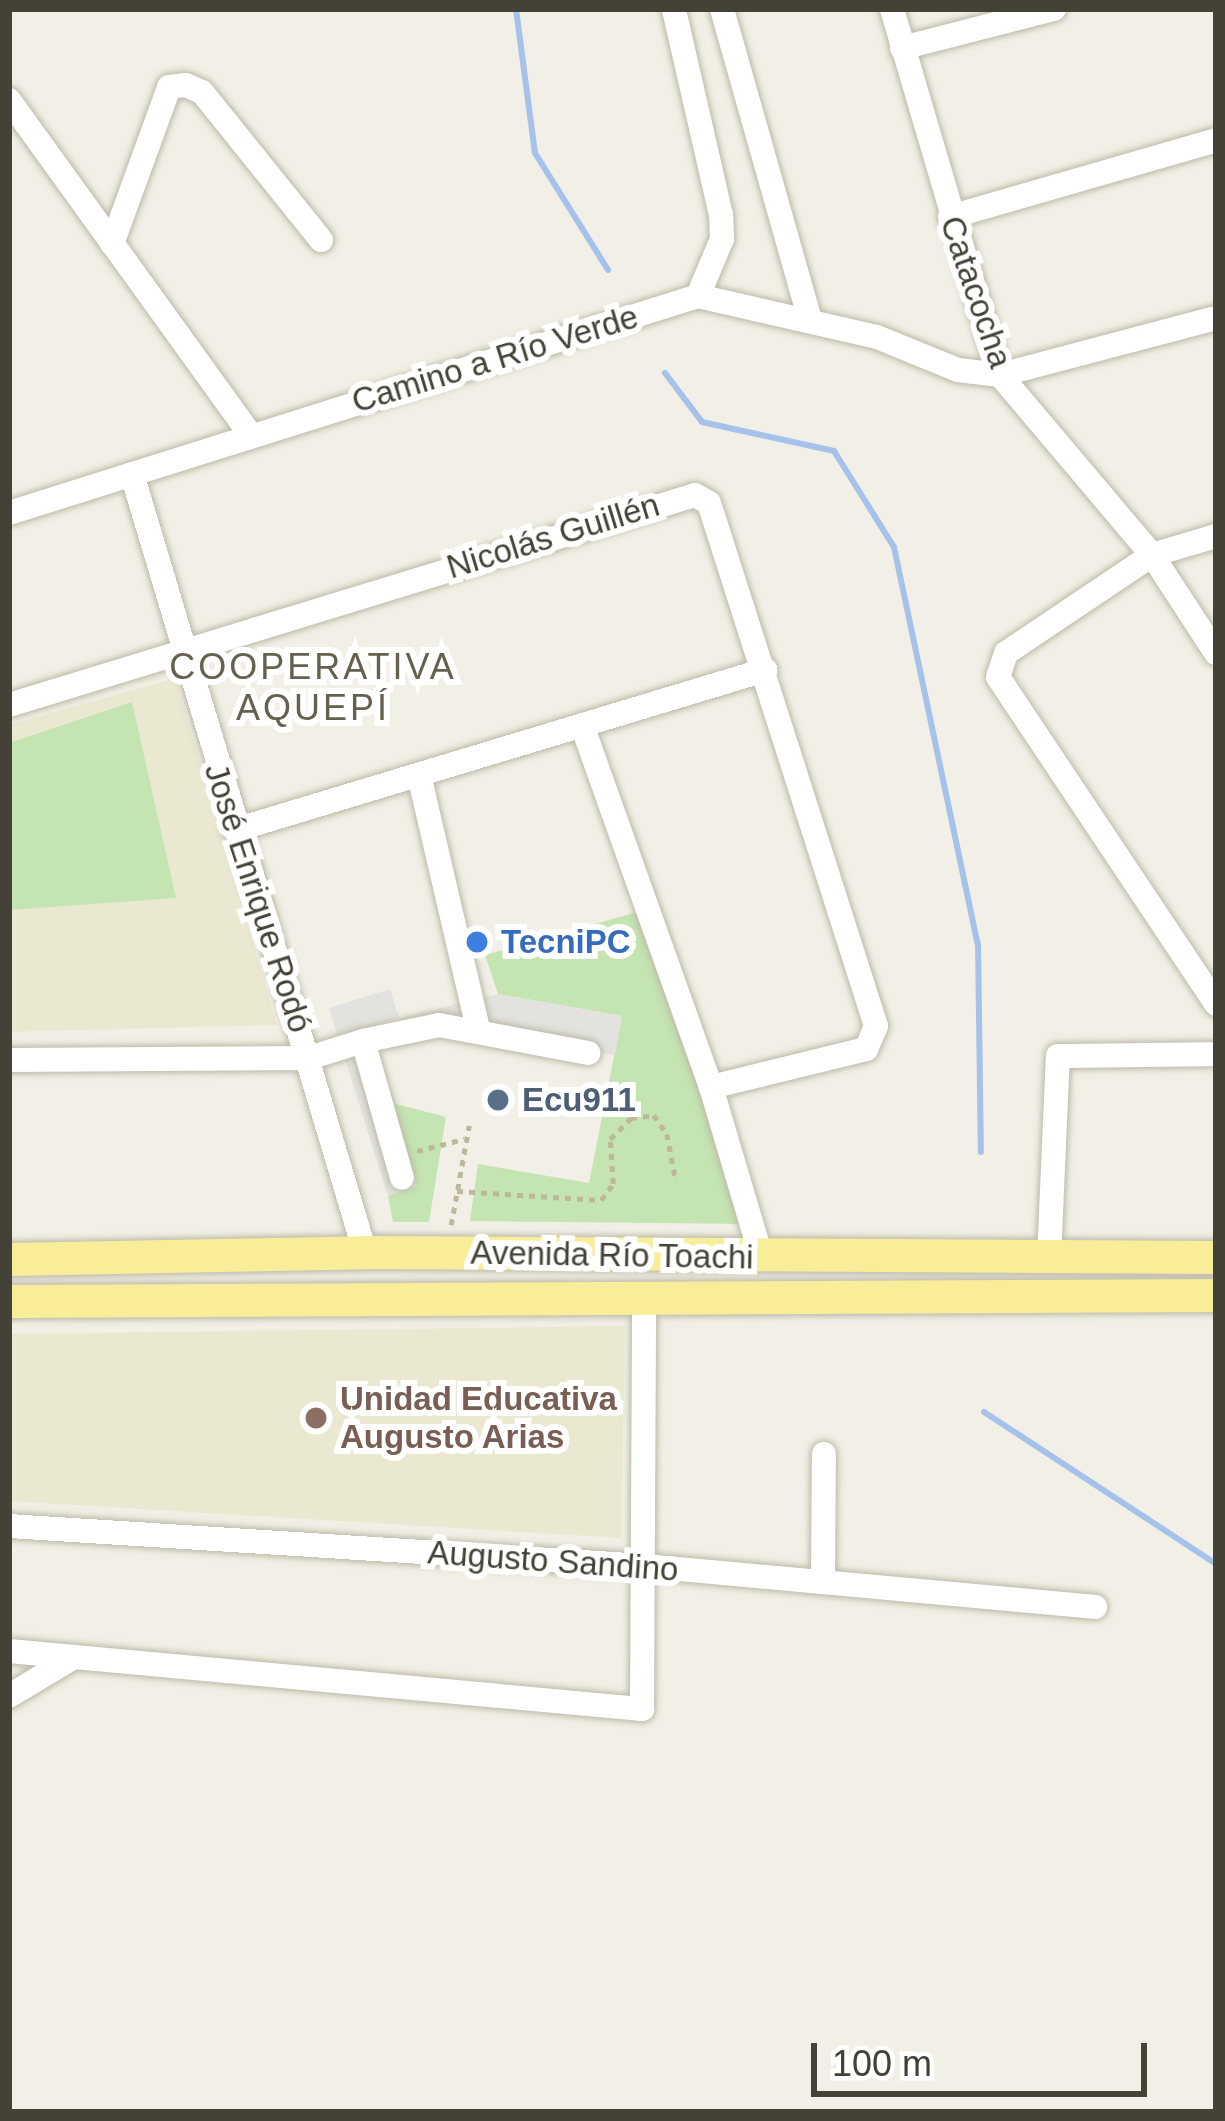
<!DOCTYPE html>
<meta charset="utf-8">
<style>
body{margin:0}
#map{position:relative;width:1225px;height:2121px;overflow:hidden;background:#f2f0e6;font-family:Helvetica,sans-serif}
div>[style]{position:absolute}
.education>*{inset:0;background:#eae8d1}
.green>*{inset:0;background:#c4e4b1}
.parking>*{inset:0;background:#e3e2de}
.stream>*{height:6px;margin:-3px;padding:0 3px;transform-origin:3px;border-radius:3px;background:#a6c2eb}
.path>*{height:4.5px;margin-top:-2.25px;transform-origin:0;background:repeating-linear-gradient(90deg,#beb89b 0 6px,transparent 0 12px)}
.roads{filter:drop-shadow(0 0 3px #bdbaa9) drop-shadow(0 0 3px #bdbaa9)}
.minor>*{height:24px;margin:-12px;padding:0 12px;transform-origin:12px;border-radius:12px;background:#fff}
.major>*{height:33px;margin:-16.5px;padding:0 16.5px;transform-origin:16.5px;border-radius:16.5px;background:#f8ee99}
.dots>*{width:33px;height:33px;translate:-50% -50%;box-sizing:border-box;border:6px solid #fff;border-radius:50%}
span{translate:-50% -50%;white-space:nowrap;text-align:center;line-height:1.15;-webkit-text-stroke:12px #fff;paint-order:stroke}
.street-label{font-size:33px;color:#444136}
.shop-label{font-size:33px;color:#366cbe;font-weight:700}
.left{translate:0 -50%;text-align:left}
.service-label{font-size:33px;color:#4e5e75;font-weight:700}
.education-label{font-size:33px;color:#785e54;font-weight:700}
.neighbourhood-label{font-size:36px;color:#66614e;letter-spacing:3px}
.frame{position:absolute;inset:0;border:12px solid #444136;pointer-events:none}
.scale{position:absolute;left:811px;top:2043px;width:336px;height:54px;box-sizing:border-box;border:6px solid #444136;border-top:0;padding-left:15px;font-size:36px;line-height:42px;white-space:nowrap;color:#444136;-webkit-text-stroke:9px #fff;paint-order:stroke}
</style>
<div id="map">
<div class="education">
<div style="clip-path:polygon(175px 678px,277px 1025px,9px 1032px,9px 725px)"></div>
<div style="clip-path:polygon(625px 1326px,621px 1538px,9px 1501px,9px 1334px)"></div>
</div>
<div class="green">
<div style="clip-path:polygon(132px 702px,176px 898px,9px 910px,9px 743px)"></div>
<div style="clip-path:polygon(637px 912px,751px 1224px,470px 1221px,478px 1164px,589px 1183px,622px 1016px,498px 994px,485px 955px)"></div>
<div style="clip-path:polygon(392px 1103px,446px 1117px,429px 1222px,393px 1222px,388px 1196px,416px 1185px)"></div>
</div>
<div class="parking">
<div style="clip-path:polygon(390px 989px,399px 1018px,498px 994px,622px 1016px,615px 1055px,398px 1018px,370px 1027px,416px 1186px,388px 1196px,329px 1008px)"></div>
</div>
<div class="stream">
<div style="left:516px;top:9px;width:145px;rotate:82.5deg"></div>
<div style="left:535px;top:153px;width:138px;rotate:58deg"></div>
<div style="left:665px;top:373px;width:61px;rotate:52.9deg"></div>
<div style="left:702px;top:422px;width:135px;rotate:12.4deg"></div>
<div style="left:834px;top:451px;width:113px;rotate:58deg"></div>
<div style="left:894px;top:547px;width:406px;rotate:78.1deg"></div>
<div style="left:978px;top:944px;width:208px;rotate:89.2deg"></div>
<div style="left:984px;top:1412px;width:277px;rotate:33.2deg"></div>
</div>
<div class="path">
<div style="left:417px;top:1151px;width:49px;rotate:-14.3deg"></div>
<div style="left:457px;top:1191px;width:144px;rotate:3.6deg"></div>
<div style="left:601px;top:1200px;width:20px;rotate:-53deg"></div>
<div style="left:613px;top:1184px;width:45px;rotate:-93.8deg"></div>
<div style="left:610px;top:1139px;width:30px;rotate:-45deg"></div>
<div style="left:631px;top:1118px;width:23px;rotate:-7deg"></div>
<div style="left:654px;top:1115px;width:23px;rotate:56deg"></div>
<div style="left:667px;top:1134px;width:48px;rotate:79.2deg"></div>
<div style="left:451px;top:1225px;width:101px;rotate:-79.7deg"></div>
</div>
<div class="roads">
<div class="minor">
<div style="left:722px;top:9px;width:324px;rotate:74.2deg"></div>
<div style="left:892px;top:9px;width:382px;rotate:73.6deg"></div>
<div style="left:1000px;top:375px;width:236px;rotate:49.8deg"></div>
<div style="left:1152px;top:555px;width:117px;rotate:56.9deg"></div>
<div style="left:902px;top:48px;width:157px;rotate:-14.4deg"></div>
<div style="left:9px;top:100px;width:414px;rotate:54.2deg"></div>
<div style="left:950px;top:217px;width:277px;rotate:-16.1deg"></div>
<div style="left:112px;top:244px;width:167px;rotate:-70deg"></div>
<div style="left:169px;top:87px;width:17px;rotate:-7deg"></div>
<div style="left:186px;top:85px;width:17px;rotate:24deg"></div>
<div style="left:202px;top:92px;width:190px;rotate:51.2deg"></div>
<div style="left:698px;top:296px;width:184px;rotate:12.9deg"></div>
<div style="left:877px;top:337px;width:87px;rotate:22.2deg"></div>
<div style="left:958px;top:370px;width:42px;rotate:6.8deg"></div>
<div style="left:1000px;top:375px;width:223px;rotate:-14.8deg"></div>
<div style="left:132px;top:474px;width:812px;rotate:73.33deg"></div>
<div style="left:9px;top:513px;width:722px;rotate:-17.48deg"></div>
<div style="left:698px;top:296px;width:62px;rotate:-67.2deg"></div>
<div style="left:722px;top:239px;width:24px;rotate:-92deg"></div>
<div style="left:721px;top:215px;width:211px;rotate:-102.9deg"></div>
<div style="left:1216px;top:536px;width:67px;rotate:163.5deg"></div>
<div style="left:1152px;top:555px;width:176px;rotate:146.1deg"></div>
<div style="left:1006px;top:653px;width:25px;rotate:108deg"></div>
<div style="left:998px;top:677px;width:393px;rotate:56.3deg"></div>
<div style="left:9px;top:705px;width:717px;rotate:-17.02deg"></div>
<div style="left:695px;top:495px;width:16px;rotate:30deg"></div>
<div style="left:709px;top:503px;width:549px;rotate:72.29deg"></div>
<div style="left:876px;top:1026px;width:25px;rotate:113deg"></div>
<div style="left:866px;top:1049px;width:160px;rotate:166.2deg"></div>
<div style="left:582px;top:725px;width:384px;rotate:70.4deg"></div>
<div style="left:711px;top:1087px;width:176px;rotate:73.5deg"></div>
<div style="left:419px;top:775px;width:261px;rotate:76.9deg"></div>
<div style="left:235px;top:830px;width:554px;rotate:-16.8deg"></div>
<div style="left:363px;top:1041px;width:78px;rotate:-11.9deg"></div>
<div style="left:439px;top:1025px;width:152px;rotate:10.6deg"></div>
<div style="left:9px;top:1060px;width:300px;rotate:-0.4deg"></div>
<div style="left:309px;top:1058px;width:57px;rotate:-17.5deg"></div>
<div style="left:363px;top:1041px;width:142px;rotate:74.1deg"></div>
<div style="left:1049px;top:1259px;width:203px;rotate:-87.5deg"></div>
<div style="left:1058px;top:1056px;width:158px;rotate:-0.7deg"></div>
<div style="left:9px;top:1526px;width:637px;rotate:3.6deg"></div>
<div style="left:645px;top:1566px;width:452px;rotate:5.2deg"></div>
<div style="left:823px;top:1582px;width:128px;rotate:-89.6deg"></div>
<div style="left:9px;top:1651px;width:636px;rotate:5.24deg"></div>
<div style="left:642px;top:1709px;width:409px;rotate:-89.7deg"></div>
<div style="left:9px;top:1696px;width:76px;rotate:-31deg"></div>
</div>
<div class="major">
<div style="left:9px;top:1259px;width:356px;rotate:-1.1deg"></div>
<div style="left:365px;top:1252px;width:851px;rotate:0.34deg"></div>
<div style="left:9px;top:1301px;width:1207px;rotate:-0.28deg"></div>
</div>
</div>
<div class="dots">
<div style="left:477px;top:942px;background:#3f7fe0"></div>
<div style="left:498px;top:1100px;background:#5c6f8a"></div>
<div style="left:316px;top:1418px;background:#8d6e63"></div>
</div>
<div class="street-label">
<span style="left:976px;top:292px;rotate:71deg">Catacocha</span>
<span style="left:495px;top:359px;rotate:-17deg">Camino a Río Verde</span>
<span style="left:553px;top:536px;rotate:-17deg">Nicolás Guillén</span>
<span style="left:258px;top:898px;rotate:72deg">José Enrique Rodó</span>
<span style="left:612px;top:1255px;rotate:1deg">Avenida Río Toachi</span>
<span style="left:553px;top:1561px;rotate:4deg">Augusto Sandino</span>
</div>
<div class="shop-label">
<span class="left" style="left:501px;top:942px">TecniPC</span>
</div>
<div class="service-label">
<span class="left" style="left:522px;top:1100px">Ecu911</span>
</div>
<div class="education-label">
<span class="left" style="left:340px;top:1418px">Unidad Educativa<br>Augusto Arias</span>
</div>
<div class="neighbourhood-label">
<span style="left:313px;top:687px">COOPERATIVA<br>AQUEPÍ</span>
</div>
<div class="frame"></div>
<div class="scale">100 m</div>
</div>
